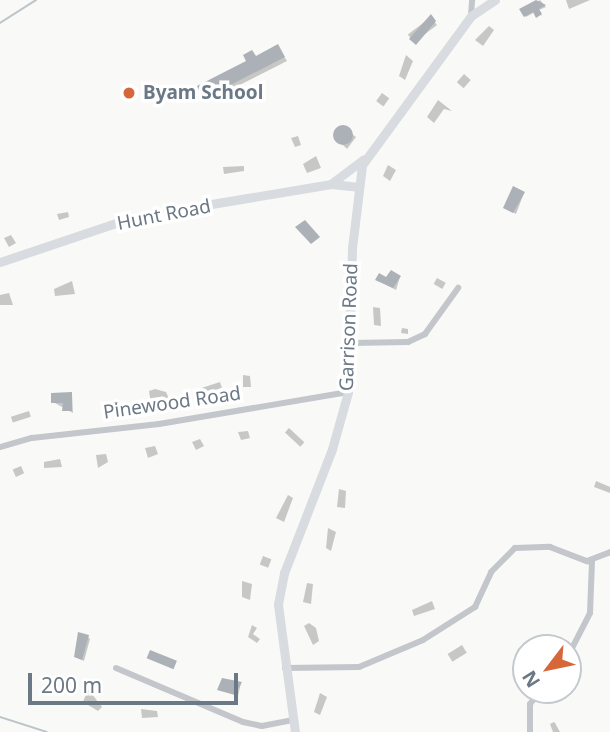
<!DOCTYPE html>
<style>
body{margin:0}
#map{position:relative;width:610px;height:732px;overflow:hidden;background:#f9f9f7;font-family:"Noto Sans",sans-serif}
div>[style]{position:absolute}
.shadow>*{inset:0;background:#0003;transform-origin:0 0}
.stream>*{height:2px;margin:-1px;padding:0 1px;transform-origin:1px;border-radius:1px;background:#bcc5ca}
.building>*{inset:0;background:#abb1b7;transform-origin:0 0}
.round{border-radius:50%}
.street>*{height:6px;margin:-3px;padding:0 3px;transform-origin:3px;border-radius:3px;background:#c3c6ca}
.secondary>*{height:9px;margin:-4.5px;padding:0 4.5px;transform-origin:4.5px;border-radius:4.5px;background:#d8dbdf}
.dots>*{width:19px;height:19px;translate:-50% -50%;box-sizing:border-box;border:4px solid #fff;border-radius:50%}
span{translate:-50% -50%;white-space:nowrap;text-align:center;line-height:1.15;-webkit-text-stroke:7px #fff;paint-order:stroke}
.poi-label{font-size:19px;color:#6b7885;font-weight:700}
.left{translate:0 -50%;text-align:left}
.street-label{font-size:19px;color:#6b7885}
.north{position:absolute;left:512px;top:634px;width:70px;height:70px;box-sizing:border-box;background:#fff;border:2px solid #c4c9ce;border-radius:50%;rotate:238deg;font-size:19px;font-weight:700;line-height:28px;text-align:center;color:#6b7885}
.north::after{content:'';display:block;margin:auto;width:24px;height:32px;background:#d5673b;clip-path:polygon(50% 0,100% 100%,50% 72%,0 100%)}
.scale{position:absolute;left:28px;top:673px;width:210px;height:32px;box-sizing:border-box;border:4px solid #6b7885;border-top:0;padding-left:9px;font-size:21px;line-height:24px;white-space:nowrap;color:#6b7885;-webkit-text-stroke:5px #fff;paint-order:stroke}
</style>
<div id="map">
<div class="shadow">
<div style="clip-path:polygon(540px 0,546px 7px,539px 10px,542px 16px,535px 12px,526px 17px,522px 10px)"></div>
<div style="clip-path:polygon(566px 0,590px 0,569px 9px)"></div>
<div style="left:431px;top:17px;width:10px;height:29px;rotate:53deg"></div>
<div style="clip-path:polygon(489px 26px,494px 30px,483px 46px,475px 40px)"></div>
<div style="clip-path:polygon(278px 47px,287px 61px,208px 101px,205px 98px)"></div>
<div style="clip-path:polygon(406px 55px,413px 61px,405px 80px,399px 76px)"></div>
<div style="left:464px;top:74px;width:9px;height:11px;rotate:41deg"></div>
<div style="left:382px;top:93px;width:9px;height:10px;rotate:36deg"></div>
<div style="clip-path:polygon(438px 100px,452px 111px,444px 109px,434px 123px,427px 117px)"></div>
<div style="clip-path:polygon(342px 127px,356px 137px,347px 149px,334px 136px)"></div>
<div style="clip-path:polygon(291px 138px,298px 136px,301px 145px,295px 147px)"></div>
<div style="clip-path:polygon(316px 156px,321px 168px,307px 173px,303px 164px)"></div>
<div style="clip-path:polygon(388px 165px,396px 170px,390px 181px,383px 176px)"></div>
<div style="clip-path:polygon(244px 166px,244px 171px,224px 174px,223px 167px)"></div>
<div style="clip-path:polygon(524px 193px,516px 214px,505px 208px)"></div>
<div style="clip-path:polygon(68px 212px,69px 217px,59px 220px,57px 214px)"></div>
<div style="clip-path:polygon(11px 235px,16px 243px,9px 247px,4px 238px)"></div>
<div style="clip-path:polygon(400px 277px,396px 290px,377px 280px)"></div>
<div style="left:437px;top:278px;width:10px;height:7px;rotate:29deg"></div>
<div style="clip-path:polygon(72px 281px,75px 294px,55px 296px,54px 289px)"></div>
<div style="clip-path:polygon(9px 293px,13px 305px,0 305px,0 295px)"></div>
<div style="clip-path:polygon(373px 307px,380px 308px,381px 326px,374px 325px)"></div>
<div style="clip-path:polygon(402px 328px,408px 329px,408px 334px,401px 333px)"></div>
<div style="clip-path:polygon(243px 375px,250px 376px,251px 387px,243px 387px)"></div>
<div style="left:220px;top:382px;width:6px;height:22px;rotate:72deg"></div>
<div style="clip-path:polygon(155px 389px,166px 392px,169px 399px,151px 404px,149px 391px)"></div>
<div style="clip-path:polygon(72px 394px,73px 413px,53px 402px)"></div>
<div style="clip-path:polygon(109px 402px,119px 401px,121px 408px,111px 410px)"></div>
<div style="left:29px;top:411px;width:6px;height:19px;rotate:72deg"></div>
<div style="left:289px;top:428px;width:21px;height:6px;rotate:43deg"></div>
<div style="clip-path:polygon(248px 431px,250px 438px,241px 440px,238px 432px)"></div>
<div style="clip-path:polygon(200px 439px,204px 446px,196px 450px,192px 442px)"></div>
<div style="clip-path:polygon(155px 446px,158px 454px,148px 458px,145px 448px)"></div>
<div style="clip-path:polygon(106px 454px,108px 462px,98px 468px,96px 455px)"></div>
<div style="clip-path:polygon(60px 459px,62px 467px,44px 468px,44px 462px)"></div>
<div style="left:21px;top:466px;width:8px;height:9px;rotate:67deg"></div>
<div style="clip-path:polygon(596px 481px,610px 487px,610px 493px,594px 487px)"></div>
<div style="clip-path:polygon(339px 489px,346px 491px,345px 508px,337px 507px)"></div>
<div style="clip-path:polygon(288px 495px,293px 498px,284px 522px,276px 518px)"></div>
<div style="clip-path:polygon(328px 528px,336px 532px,331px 551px,326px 548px)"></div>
<div style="left:263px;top:556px;width:9px;height:9px;rotate:21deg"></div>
<div style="clip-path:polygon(242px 581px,252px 584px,250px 600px,242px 597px)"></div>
<div style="clip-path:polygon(307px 583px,313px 584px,311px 604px,303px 602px)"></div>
<div style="clip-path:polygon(432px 601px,435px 609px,414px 616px,412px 610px)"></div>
<div style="clip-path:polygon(309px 623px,316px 628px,319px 641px,313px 645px,304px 626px)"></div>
<div style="clip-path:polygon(252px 625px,257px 628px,253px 634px,260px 639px,257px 643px,248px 637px)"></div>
<div style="clip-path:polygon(88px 637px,90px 639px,84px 661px,76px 657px)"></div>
<div style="left:462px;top:645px;width:9px;height:17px;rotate:58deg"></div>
<div style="clip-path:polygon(241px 683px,238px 696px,219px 689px)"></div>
<div style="clip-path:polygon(88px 689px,102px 707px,98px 711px,83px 702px)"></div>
<div style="clip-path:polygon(320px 693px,327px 697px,320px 715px,314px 712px)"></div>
<div style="clip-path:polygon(141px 709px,157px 711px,158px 717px,142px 718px)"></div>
<div style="clip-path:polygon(554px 722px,555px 723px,560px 732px,553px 732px,550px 724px)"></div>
</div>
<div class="stream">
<div style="left:0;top:23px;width:43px;rotate:-32.6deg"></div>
<div style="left:0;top:717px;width:49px;rotate:17.7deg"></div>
</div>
<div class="building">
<div style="clip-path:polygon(536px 0,546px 5px,539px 9px,542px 14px,536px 18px,533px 12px,524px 17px,519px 9px)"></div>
<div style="clip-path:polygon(431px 14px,436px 21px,416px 45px,409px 39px)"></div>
<div style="clip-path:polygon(278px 44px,285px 57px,203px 99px,197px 86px,246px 61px,243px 55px,252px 50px,256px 56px)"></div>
<div class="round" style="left:333px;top:125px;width:20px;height:20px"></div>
<div style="clip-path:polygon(513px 186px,525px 192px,513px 213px,503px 208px)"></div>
<div style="clip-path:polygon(305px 220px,320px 237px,311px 244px,295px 227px)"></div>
<div style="clip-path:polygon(391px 270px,401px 276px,393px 288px,375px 280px,379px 273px,386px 277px)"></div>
<div style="clip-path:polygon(72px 392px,72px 411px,62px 411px,63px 403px,51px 403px,51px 393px)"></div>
<div style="clip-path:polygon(78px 632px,89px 635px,82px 660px,74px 657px)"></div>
<div style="left:150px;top:650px;width:29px;height:9px;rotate:22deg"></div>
<div style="clip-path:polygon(222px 678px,242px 682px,235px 695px,217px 690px)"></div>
</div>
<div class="street">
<div style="left:471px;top:16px;width:16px;rotate:-86deg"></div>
<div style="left:351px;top:343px;width:57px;rotate:-1deg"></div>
<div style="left:408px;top:342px;width:19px;rotate:-25deg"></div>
<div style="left:425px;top:334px;width:57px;rotate:-54.3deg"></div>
<div style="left:0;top:447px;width:33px;rotate:-16deg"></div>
<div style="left:32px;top:438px;width:128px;rotate:-6.3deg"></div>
<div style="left:159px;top:424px;width:192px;rotate:-9.6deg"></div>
<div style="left:568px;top:656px;width:48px;rotate:-62.9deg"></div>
<div style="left:590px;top:613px;width:52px;rotate:-87.8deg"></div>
<div style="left:116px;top:668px;width:138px;rotate:23deg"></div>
<div style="left:243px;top:722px;width:19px;rotate:12deg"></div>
<div style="left:262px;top:726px;width:32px;rotate:-11deg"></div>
<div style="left:285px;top:668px;width:74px;rotate:-0.8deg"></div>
<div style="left:359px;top:667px;width:69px;rotate:-22.9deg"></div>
<div style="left:423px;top:640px;width:62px;rotate:-32.4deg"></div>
<div style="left:475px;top:607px;width:38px;rotate:-65deg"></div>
<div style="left:491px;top:572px;width:34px;rotate:-45deg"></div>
<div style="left:515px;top:548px;width:35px;rotate:-2deg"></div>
<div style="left:550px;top:547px;width:40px;rotate:21deg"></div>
<div style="left:587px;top:561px;width:25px;rotate:-21deg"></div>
<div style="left:530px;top:732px;width:28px;rotate:-90deg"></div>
<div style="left:530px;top:704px;width:18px;rotate:-52deg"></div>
</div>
<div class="secondary">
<div style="left:332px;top:183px;width:39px;rotate:-37deg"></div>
<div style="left:0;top:262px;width:141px;rotate:-18.6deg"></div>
<div style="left:134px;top:217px;width:200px;rotate:-9.5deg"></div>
<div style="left:331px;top:184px;width:27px;rotate:6deg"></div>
<div style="left:295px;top:732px;width:129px;rotate:-97.6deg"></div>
<div style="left:278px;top:604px;width:32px;rotate:-79deg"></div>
<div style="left:284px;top:573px;width:133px;rotate:-68.8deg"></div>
<div style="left:332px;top:449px;width:59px;rotate:-74.3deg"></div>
<div style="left:348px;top:392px;width:144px;rotate:-88.4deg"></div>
<div style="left:352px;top:248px;width:84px;rotate:-83.1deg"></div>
<div style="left:362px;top:165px;width:185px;rotate:-53.8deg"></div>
<div style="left:471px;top:16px;width:29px;rotate:-34deg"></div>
</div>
<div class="dots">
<div style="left:129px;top:93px;background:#d5673b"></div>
</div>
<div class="poi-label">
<span class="left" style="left:143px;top:93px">Byam School</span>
</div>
<div class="street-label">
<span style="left:164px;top:215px;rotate:-11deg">Hunt Road</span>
<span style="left:349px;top:327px;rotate:-88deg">Garrison Road</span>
<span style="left:172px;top:403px;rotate:-8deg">Pinewood Road</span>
</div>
<div class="north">N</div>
<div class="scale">200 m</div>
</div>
